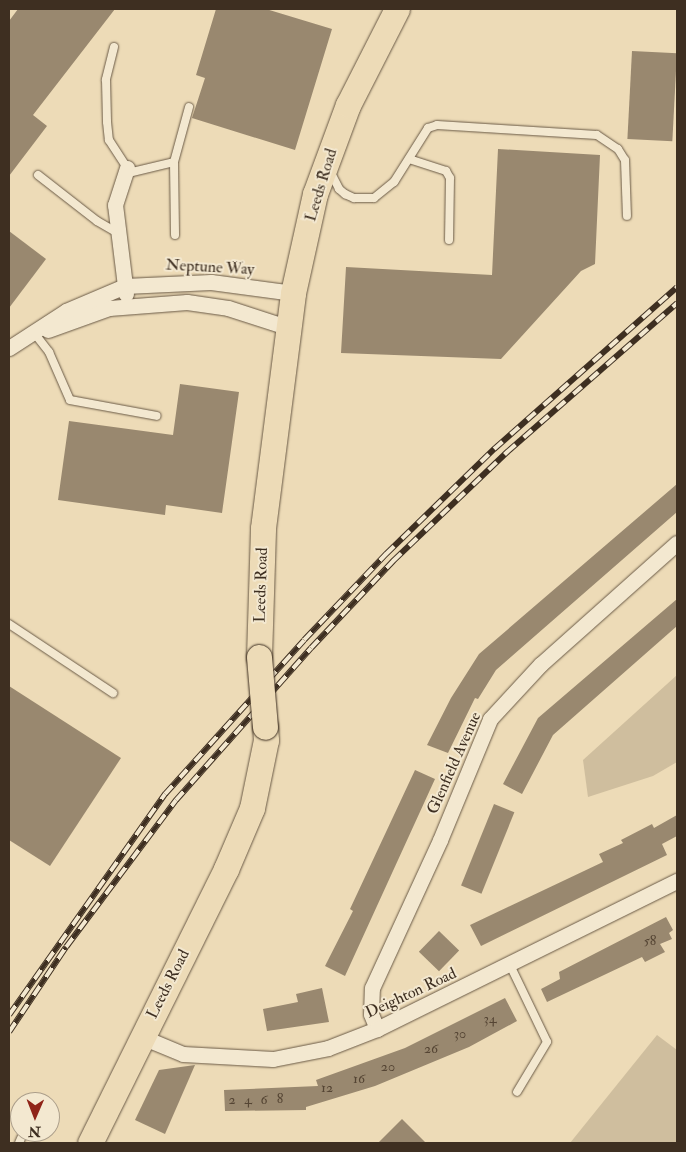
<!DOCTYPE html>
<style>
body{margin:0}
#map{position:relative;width:686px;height:1152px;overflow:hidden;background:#eddbb7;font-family:"IM FELL Double Pica",serif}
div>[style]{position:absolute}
.green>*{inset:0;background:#cfbe9e}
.building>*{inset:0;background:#99886f;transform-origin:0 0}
.roads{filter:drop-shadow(0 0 1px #6a5a46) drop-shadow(0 0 1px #6a5a46)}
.lane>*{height:8px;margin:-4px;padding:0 4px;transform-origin:4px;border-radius:4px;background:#f3e8d0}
.street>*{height:15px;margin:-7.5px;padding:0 7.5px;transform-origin:7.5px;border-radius:7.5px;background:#f3e8d0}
.primary>*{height:25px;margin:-12.5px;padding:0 12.5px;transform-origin:12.5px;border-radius:12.5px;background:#eddbb7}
.rail>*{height:5.5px;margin-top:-2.75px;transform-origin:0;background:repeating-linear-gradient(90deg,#f3e8d0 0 11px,#3e2f21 0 22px);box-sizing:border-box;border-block:1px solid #3e2f21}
.bridges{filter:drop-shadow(0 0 1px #3e2f21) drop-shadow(0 0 1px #3e2f21)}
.primary-bridge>*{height:25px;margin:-12.5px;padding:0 12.5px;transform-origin:12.5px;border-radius:12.5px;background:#eddbb7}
span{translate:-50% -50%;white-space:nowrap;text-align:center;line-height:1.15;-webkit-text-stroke:4px #f3e8d0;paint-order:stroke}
.number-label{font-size:14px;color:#554534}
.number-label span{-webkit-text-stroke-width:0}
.street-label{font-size:16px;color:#3e2f21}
.frame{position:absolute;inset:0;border:10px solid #3e2f21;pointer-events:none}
.north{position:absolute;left:10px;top:1092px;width:50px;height:50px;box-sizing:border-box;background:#f3e8d0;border:1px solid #ab9e8a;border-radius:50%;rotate:181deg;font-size:14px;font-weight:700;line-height:20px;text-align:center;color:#3e2f21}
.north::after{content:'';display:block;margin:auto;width:18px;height:22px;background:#8f2418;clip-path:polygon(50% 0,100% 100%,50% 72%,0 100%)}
</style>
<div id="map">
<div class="green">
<div style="clip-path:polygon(677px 675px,677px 762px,653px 776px,588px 797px,583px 760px)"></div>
<div style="clip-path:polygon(657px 1035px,677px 1050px,677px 1143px,570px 1143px)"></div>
</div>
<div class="building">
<div style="clip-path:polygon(18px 9px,115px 9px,33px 115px,47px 126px,9px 176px,9px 21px)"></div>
<div style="clip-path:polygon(216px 9px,266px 9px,332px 29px,295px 150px,192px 118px,205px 78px,196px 75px)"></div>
<div style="left:632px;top:51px;width:45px;height:88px;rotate:3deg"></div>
<div style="clip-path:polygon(498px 149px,600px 155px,595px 264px,581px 271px,501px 359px,341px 353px,346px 267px,492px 275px)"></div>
<div style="clip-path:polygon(9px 231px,46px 259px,9px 308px)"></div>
<div style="clip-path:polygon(180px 384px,239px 392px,222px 513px,166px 505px,165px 515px,58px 500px,69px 421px,173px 435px)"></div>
<div style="clip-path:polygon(677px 484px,677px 512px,496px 670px,478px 699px,475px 698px,448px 753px,427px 745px,451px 698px,479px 654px)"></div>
<div style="clip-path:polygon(677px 599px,677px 626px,553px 735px,522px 794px,503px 784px,538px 718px)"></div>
<div style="clip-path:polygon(9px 686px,121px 758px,50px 866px,9px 840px)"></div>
<div style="clip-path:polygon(415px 770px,435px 779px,345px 976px,325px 966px,353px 911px,350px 909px)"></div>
<div style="left:494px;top:804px;width:22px;height:88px;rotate:22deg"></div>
<div style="clip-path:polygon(677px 815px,677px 836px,662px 844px,667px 855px,481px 946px,470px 925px,603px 862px,599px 854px,623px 843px,621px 840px,652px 824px,654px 828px)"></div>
<div style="clip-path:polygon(666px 917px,673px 930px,669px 933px,672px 939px,660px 944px,665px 952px,645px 962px,642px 957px,547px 1002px,541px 989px,560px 979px,559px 972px)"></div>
<div style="left:439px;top:931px;width:28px;height:29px;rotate:44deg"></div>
<div style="clip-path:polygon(322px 988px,329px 1022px,267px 1031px,263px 1009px,298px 1002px,296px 994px)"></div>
<div style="clip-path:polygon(505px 998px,517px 1021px,469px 1047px,375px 1086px,306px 1107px,306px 1110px,225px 1111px,224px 1090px,318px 1086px,316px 1080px,405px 1048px)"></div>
<div style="clip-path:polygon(195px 1065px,165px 1134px,135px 1120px,159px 1070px)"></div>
<div style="clip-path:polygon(402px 1119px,426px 1143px,378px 1143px)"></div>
</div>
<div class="roads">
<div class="lane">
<div style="left:114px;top:47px;width:34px;rotate:104deg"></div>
<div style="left:106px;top:80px;width:42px;rotate:88.6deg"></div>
<div style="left:107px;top:122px;width:18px;rotate:84deg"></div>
<div style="left:109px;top:140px;width:33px;rotate:57deg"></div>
<div style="left:409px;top:159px;width:39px;rotate:18deg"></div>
<div style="left:446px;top:171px;width:8px;rotate:60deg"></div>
<div style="left:450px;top:178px;width:62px;rotate:90.9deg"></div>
<div style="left:174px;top:162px;width:73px;rotate:89.2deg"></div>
<div style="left:330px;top:171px;width:20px;rotate:63deg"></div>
<div style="left:339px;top:189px;width:8px;rotate:40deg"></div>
<div style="left:345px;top:194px;width:10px;rotate:24deg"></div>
<div style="left:354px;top:198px;width:20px"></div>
<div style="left:374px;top:198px;width:26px;rotate:-39deg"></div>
<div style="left:394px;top:182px;width:64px;rotate:-57.8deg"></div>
<div style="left:428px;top:128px;width:9px;rotate:-18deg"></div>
<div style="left:437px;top:125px;width:160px;rotate:3.6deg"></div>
<div style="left:597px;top:135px;width:25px;rotate:34deg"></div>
<div style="left:618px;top:149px;width:13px;rotate:58deg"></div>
<div style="left:625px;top:160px;width:56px;rotate:88deg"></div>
<div style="left:124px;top:174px;width:51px;rotate:-13.5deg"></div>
<div style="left:174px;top:162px;width:57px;rotate:-74.7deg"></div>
<div style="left:38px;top:175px;width:75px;rotate:37.9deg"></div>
<div style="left:97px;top:221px;width:24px;rotate:30deg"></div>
<div style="left:35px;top:334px;width:23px;rotate:52deg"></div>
<div style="left:49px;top:352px;width:52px;rotate:66.4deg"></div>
<div style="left:70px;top:400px;width:88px;rotate:10.4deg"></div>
<div style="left:9px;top:624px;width:125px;rotate:33.6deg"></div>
<div style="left:510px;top:965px;width:85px;rotate:64.3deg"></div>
<div style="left:547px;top:1042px;width:58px;rotate:121deg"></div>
<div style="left:19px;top:1143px;width:12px;rotate:-66deg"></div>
</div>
<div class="street">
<div style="left:126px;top:294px;width:90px;rotate:-97deg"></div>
<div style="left:115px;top:205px;width:39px;rotate:-72deg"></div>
<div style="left:48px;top:330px;width:65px;rotate:-19.8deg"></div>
<div style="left:109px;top:308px;width:78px;rotate:-4.4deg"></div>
<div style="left:187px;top:302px;width:41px;rotate:8.3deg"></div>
<div style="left:228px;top:308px;width:62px;rotate:17.9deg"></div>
<div style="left:9px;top:348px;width:68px;rotate:-33deg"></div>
<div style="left:66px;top:311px;width:64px;rotate:-23deg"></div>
<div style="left:125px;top:286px;width:86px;rotate:-2.7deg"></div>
<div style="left:211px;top:282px;width:83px;rotate:7.6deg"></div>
<div style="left:377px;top:1029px;width:16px;rotate:-112deg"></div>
<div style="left:371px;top:1014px;width:26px;rotate:-88deg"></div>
<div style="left:372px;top:988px;width:163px;rotate:-65.3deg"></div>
<div style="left:440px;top:840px;width:131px;rotate:-67.5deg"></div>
<div style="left:490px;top:719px;width:75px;rotate:-47.2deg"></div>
<div style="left:541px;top:664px;width:182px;rotate:-41.7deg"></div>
<div style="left:142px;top:1037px;width:44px;rotate:22.5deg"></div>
<div style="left:183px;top:1054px;width:90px;rotate:3.2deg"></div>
<div style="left:273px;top:1059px;width:56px;rotate:-11.3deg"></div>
<div style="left:328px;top:1048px;width:53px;rotate:-21.2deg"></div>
<div style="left:377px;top:1029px;width:335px;rotate:-26.3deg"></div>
</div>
<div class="primary">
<div style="left:259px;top:657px;width:129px;rotate:-88.2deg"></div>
<div style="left:263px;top:528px;width:237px;rotate:-82.7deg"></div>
<div style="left:293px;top:293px;width:101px;rotate:-77.5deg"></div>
<div style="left:315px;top:194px;width:95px;rotate:-69.7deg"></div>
<div style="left:348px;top:105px;width:108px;rotate:-63deg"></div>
<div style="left:90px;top:1143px;width:306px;rotate:-63.6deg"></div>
<div style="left:226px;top:869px;width:66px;rotate:-66.9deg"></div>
<div style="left:252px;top:808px;width:69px;rotate:-78.4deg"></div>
<div style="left:266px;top:740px;width:13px;rotate:-94deg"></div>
</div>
</div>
<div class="rail">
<div style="left:9px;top:1015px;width:271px;rotate:-54.8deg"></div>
<div style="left:165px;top:794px;width:207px;rotate:-47.9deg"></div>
<div style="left:304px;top:640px;width:119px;rotate:-46.4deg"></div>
<div style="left:386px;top:554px;width:151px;rotate:-44.2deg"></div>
<div style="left:494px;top:449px;width:244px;rotate:-41.5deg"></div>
<div style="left:9px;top:1032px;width:102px;rotate:-56.2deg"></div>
<div style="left:66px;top:947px;width:184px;rotate:-53.2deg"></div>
<div style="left:176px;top:800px;width:203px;rotate:-48.4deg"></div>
<div style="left:311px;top:648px;width:120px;rotate:-46.7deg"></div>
<div style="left:393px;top:561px;width:158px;rotate:-43.7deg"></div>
<div style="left:507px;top:452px;width:226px;rotate:-41.2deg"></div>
</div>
<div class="bridges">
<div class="primary-bridge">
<div style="left:259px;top:657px;width:70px;rotate:85.1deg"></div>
</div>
</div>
<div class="number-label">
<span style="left:650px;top:941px">58</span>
<span style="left:490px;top:1019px">34</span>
<span style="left:460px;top:1034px">30</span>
<span style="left:431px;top:1049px">26</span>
<span style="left:388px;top:1067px">20</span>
<span style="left:359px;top:1079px">16</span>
<span style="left:327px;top:1088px">12</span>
<span style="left:280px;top:1099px">8</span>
<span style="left:232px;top:1100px">2</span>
<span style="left:248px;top:1100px">4</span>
<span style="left:264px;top:1100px">6</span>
</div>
<div class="street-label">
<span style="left:321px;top:185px;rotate:-73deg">Leeds Road</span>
<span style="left:210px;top:267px;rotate:3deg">Neptune Way</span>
<span style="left:261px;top:585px;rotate:-88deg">Leeds Road</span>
<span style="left:454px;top:763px;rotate:-66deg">Glenfield Avenue</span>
<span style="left:168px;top:984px;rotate:-63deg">Leeds Road</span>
<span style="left:411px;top:993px;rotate:-25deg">Deighton Road</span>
</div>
<div class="frame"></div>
<div class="north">N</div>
</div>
